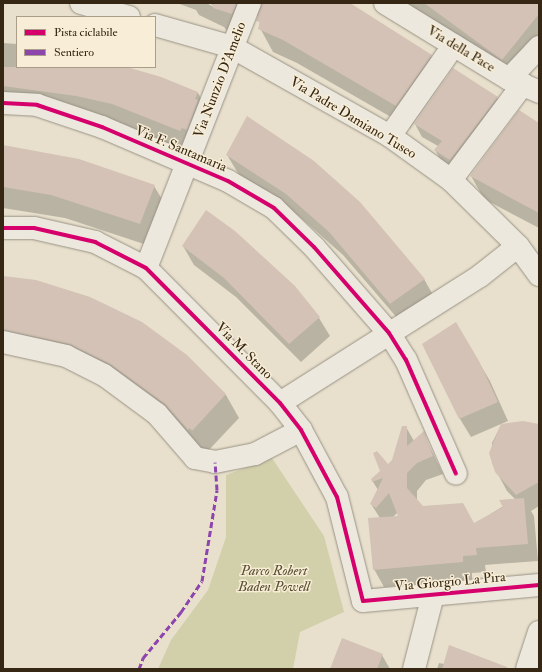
<!DOCTYPE html>
<style>
body{margin:0}
#map{position:relative;width:542px;height:672px;overflow:hidden;background:#e8e0cc;font-family:"IM FELL Double Pica",serif}
div>[style]{position:absolute}
.green>*{inset:0;background:#d2d0aa}
.shadow>*{inset:0;background:#0003}
.building>*{inset:0;background:#d3c2b5}
.roads{filter:drop-shadow(0 0 1px #999285) drop-shadow(0 0 1px #999285)}
.minor>*{height:22px;margin:-11px;padding:0 11px;transform-origin:11px;border-radius:11px;background:#ece8de}
.quiet>*{height:3px;margin-top:-1.5px;transform-origin:0;background:repeating-linear-gradient(90deg,#8e44ad 0 6px,transparent 0 9px)}
.cycleway>*{height:4px;margin:-2px;padding:0 2px;transform-origin:2px;border-radius:2px;background:#d6006c}
span{translate:-50% -50%;white-space:nowrap;text-align:center;line-height:1.15;-webkit-text-stroke:3px #f8edd6;paint-order:stroke}
.street-label{font-size:14px;color:#352714}
.park-label{font-size:14px;color:#584e32;font-style:italic}
.frame{position:absolute;inset:0;border:4px solid #352714;pointer-events:none}
.legend{position:absolute;left:16px;top:16px;width:140px;height:52px;box-sizing:border-box;background:#f8edd6;border:1px solid #aa9e88;margin:0;padding:5px 7px;list-style:none;font-size:12px;color:#352714}
.legend li{display:flex;align-items:center;gap:8px;height:20px}
.legend b{width:20px;border:1px solid #aa9e88}
</style>
<div id="map">
<div class="green">
<div style="clip-path:polygon(272px 458px,324px 536px,344px 612px,300px 632px,293px 669px,158px 669px,171px 640px,208px 590px,226px 537px,226px 475px)"></div>
</div>
<div class="shadow">
<div style="clip-path:polygon(177px 3px,206px 3px,216px 8px,210px 3px,348px 3px,431px 56px,444px 79px,410px 128px,297px 63px,273px 52px,260px 28px,259px 16px,255px 16px,245px 37px,227px 31px,224px 27px,199px 15px,196px 10px)"></div>
<div style="clip-path:polygon(400px 3px,539px 3px,539px 50px,515px 80px)"></div>
<div style="clip-path:polygon(3px 43px,17px 44px,17px 67px,123px 67px,161px 78px,198px 93px,211px 116px,193px 153px,126px 127px,3px 107px)"></div>
<div style="clip-path:polygon(497px 98px,504px 110px,458px 172px,442px 162px,435px 150px,438px 146px,422px 137px,415px 124px)"></div>
<div style="clip-path:polygon(539px 124px,539px 228px,484px 199px,471px 176px)"></div>
<div style="clip-path:polygon(3px 147px,154px 186px,168px 209px,153px 247px,65px 218px,3px 208px)"></div>
<div style="clip-path:polygon(227px 155px,424px 279px,437px 302px,404px 326px,343px 255px,300px 217px,241px 178px)"></div>
<div style="clip-path:polygon(183px 246px,319px 318px,330px 336px,301px 362px,236px 297px,194px 265px)"></div>
<div style="clip-path:polygon(3px 277px,186px 356px,226px 395px,239px 418px,206px 453px,86px 368px,3px 352px)"></div>
<div style="clip-path:polygon(456px 324px,490px 381px,508px 421px,471px 437px,460px 419px)"></div>
<div style="clip-path:polygon(evenodd,501px 425px,539px 425px,539px 506px,531px 511px,534px 516px,538px 561px,485px 565px,486px 572px,472px 573px,472px 579px,384px 587px,374px 569px,380px 518px,371px 504px,378px 490px,372px 480px,393px 461px,406px 427px,414px 441px,423px 433px,443px 474px,426px 480px,417px 491px,417px 500px,423px 507px,474px 524px,515px 499px,507px 491px,492px 463px,492px 443px,501px 425px,398px 512px,400px 517px,393px 517px,398px 512px)"></div>
<div style="clip-path:polygon(382px 655px,390px 669px,331px 669px)"></div>
<div style="clip-path:polygon(439px 663px,444px 664px,496px 669px,437px 669px)"></div>
</div>
<div class="building">
<div style="clip-path:polygon(213px 3px,237px 3px,232px 14px,213px 8px)"></div>
<div style="clip-path:polygon(262px 3px,350px 3px,432px 55px,396px 106px,283px 40px,258px 29px,260px 22px,256px 21px)"></div>
<div style="clip-path:polygon(424px 3px,539px 3px,539px 14px,502px 60px)"></div>
<div style="clip-path:polygon(3px 67px,127px 67px,161px 77px,198px 92px,195px 99px,198px 100px,187px 130px,182px 128px,180px 131px,112px 104px,76px 96px,3px 86px)"></div>
<div style="clip-path:polygon(453px 68px,498px 97px,450px 160px,434px 150px,442px 141px,414px 124px)"></div>
<div style="clip-path:polygon(519px 110px,539px 123px,539px 213px,470px 176px)"></div>
<div style="clip-path:polygon(247px 116px,314px 161px,360px 202px,425px 279px,390px 304px,329px 232px,286px 194px,226px 155px)"></div>
<div style="clip-path:polygon(3px 145px,79px 159px,155px 185px,140px 224px,51px 195px,3px 187px)"></div>
<div style="clip-path:polygon(206px 210px,235px 231px,295px 286px,320px 317px,289px 344px,224px 278px,182px 246px)"></div>
<div style="clip-path:polygon(3px 276px,36px 280px,90px 297px,142px 322px,187px 355px,226px 394px,192px 431px,190px 428px,188px 430px,165px 404px,110px 364px,69px 344px,3px 330px)"></div>
<div style="clip-path:polygon(456px 322px,479px 361px,498px 402px,459px 419px,422px 344px)"></div>
<div style="clip-path:polygon(523px 421px,539px 424px,539px 482px,516px 495px,495px 472px,489px 453px,501px 424px)"></div>
<div style="clip-path:polygon(402px 426px,407px 426px,407px 446px,424px 431px,433px 456px,417px 463px,407px 473px,407px 488px,423px 506px,463px 503px,474px 523px,503px 507px,499px 500px,524px 498px,528px 544px,476px 548px,477px 555px,463px 556px,463px 562px,373px 570px,368px 518px,398px 516px,389px 493px,376px 508px,370px 504px,383px 478px,372px 482px,371px 479px,380px 471px,373px 453px,377px 451px,388px 464px,392px 460px)"></div>
<div style="clip-path:polygon(342px 638px,383px 654px,377px 669px,330px 669px)"></div>
<div style="clip-path:polygon(449px 645px,507px 667px,507px 669px,442px 669px)"></div>
</div>
<div class="roads">
<div class="minor">
<div style="left:81px;top:3px;width:50px;rotate:16.3deg"></div>
<div style="left:385px;top:3px;width:145px;rotate:31.5deg"></div>
<div style="left:509px;top:79px;width:33px;rotate:23deg"></div>
<div style="left:155px;top:25px;width:80px;rotate:15.9deg"></div>
<div style="left:232px;top:47px;width:181px;rotate:29.4deg"></div>
<div style="left:390px;top:136px;width:75px;rotate:35.8deg"></div>
<div style="left:451px;top:180px;width:94px;rotate:44.6deg"></div>
<div style="left:518px;top:246px;width:36px;rotate:54deg"></div>
<div style="left:509px;top:79px;width:44px;rotate:-46.8deg"></div>
<div style="left:3px;top:103px;width:34px;rotate:3deg"></div>
<div style="left:37px;top:105px;width:69px;rotate:18.7deg"></div>
<div style="left:102px;top:127px;width:137px;rotate:23.2deg"></div>
<div style="left:228px;top:181px;width:53px;rotate:30.4deg"></div>
<div style="left:274px;top:208px;width:56px;rotate:44.3deg"></div>
<div style="left:314px;top:247px;width:114px;rotate:48.9deg"></div>
<div style="left:389px;top:333px;width:32px;rotate:58deg"></div>
<div style="left:406px;top:360px;width:124px;rotate:66.3deg"></div>
<div style="left:390px;top:136px;width:111px;rotate:-54.9deg"></div>
<div style="left:451px;top:180px;width:120px;rotate:-53.1deg"></div>
<div style="left:3px;top:228px;width:31px"></div>
<div style="left:34px;top:228px;width:63px;rotate:12.9deg"></div>
<div style="left:95px;top:242px;width:57px;rotate:27deg"></div>
<div style="left:146px;top:268px;width:190px;rotate:45.2deg"></div>
<div style="left:280px;top:403px;width:34px;rotate:52deg"></div>
<div style="left:301px;top:430px;width:76px;rotate:61.8deg"></div>
<div style="left:337px;top:497px;width:107px;rotate:76deg"></div>
<div style="left:363px;top:601px;width:177px;rotate:-5.2deg"></div>
<div style="left:146px;top:268px;width:285px;rotate:-68.6deg"></div>
<div style="left:3px;top:342px;width:65px;rotate:12.5deg"></div>
<div style="left:66px;top:356px;width:42px;rotate:26.6deg"></div>
<div style="left:104px;top:375px;width:66px;rotate:36.3deg"></div>
<div style="left:157px;top:414px;width:58px;rotate:49.2deg"></div>
<div style="left:195px;top:458px;width:20px;rotate:11deg"></div>
<div style="left:215px;top:462px;width:41px;rotate:-11.3deg"></div>
<div style="left:255px;top:454px;width:52px;rotate:-27.6deg"></div>
<div style="left:280px;top:403px;width:237px;rotate:-32.4deg"></div>
<div style="left:480px;top:276px;width:48px;rotate:-38.3deg"></div>
<div style="left:414px;top:669px;width:76px;rotate:-75.6deg"></div>
<div style="left:527px;top:669px;width:39px;rotate:-72deg"></div>
</div>
</div>
<div class="quiet">
<div style="left:139px;top:669px;width:12px;rotate:-70deg"></div>
<div style="left:143px;top:658px;width:60px;rotate:-50.4deg"></div>
<div style="left:181px;top:612px;width:37px;rotate:-56deg"></div>
<div style="left:202px;top:581px;width:92px;rotate:-80.6deg"></div>
<div style="left:217px;top:490px;width:28px;rotate:-94deg"></div>
</div>
<div class="cycleway">
<div style="left:3px;top:103px;width:34px;rotate:3deg"></div>
<div style="left:37px;top:105px;width:69px;rotate:18.7deg"></div>
<div style="left:102px;top:127px;width:137px;rotate:23.2deg"></div>
<div style="left:228px;top:181px;width:53px;rotate:30.4deg"></div>
<div style="left:274px;top:208px;width:56px;rotate:44.3deg"></div>
<div style="left:314px;top:247px;width:114px;rotate:48.9deg"></div>
<div style="left:389px;top:333px;width:32px;rotate:58deg"></div>
<div style="left:406px;top:360px;width:124px;rotate:66.3deg"></div>
<div style="left:3px;top:228px;width:31px"></div>
<div style="left:34px;top:228px;width:63px;rotate:12.9deg"></div>
<div style="left:95px;top:242px;width:57px;rotate:27deg"></div>
<div style="left:146px;top:268px;width:190px;rotate:45.2deg"></div>
<div style="left:280px;top:403px;width:34px;rotate:52deg"></div>
<div style="left:301px;top:430px;width:76px;rotate:61.8deg"></div>
<div style="left:337px;top:497px;width:107px;rotate:76deg"></div>
<div style="left:363px;top:601px;width:177px;rotate:-5.2deg"></div>
</div>
<div class="street-label">
<span style="left:461px;top:49px;rotate:31deg">Via della Pace</span>
<span style="left:220px;top:80px;rotate:-69deg">Via Nunzio D'Amelio</span>
<span style="left:353px;top:118px;rotate:31deg">Via Padre Damiano Tuseo</span>
<span style="left:181px;top:149px;rotate:23deg">Via F. Santamaria</span>
<span style="left:244px;top:351px;rotate:45deg">Via M. Stano</span>
<span style="left:450px;top:582px;rotate:-5deg">Via Giorgio La Pira</span>
</div>
<div class="park-label">
<span style="left:274px;top:579px">Parco Robert<br>Baden Powell</span>
</div>
<div class="frame"></div>
<ul class="legend">
<li><b style="height:5px;background:#d6006c"></b>Pista ciclabile</li>
<li><b style="height:5px;background:#8e44ad"></b>Sentiero</li>
</ul>
</div>
